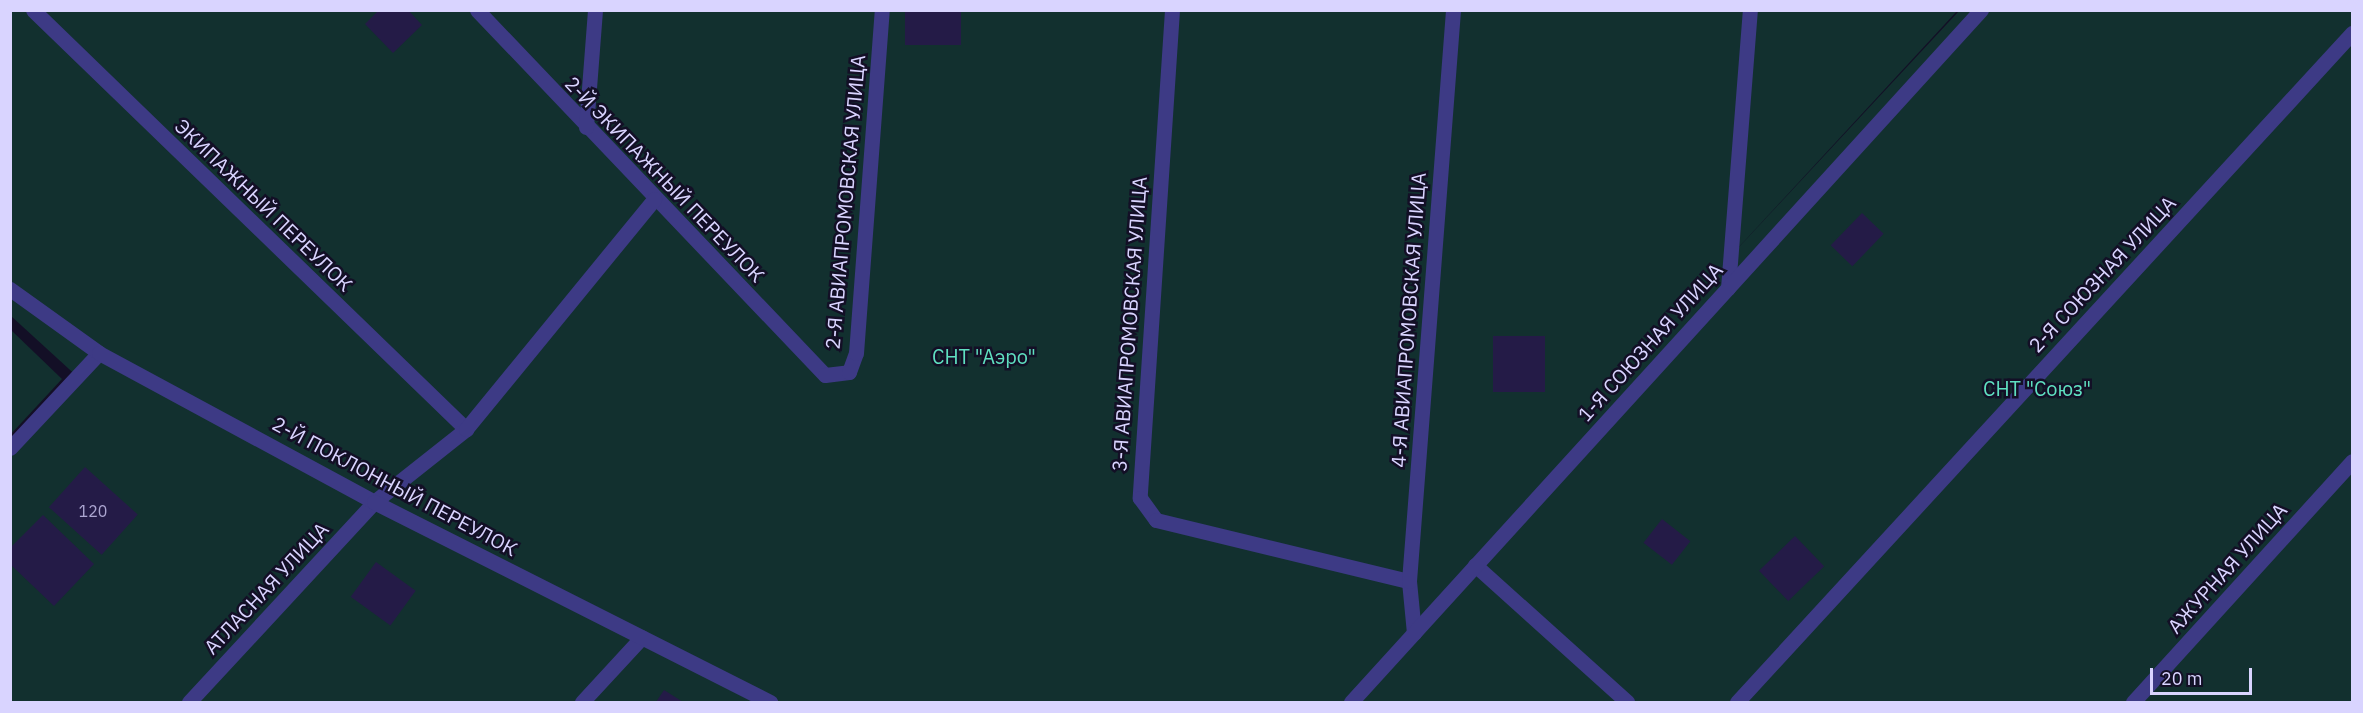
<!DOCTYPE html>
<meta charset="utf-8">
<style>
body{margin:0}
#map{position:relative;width:2363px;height:713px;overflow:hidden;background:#130f26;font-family:"IBM Plex Sans",sans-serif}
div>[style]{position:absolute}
.green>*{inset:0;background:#12302f}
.building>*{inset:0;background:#241b47;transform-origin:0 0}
.lane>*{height:15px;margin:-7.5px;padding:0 7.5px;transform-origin:7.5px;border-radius:7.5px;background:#3d3a85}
.street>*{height:15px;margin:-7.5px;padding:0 7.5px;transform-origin:7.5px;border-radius:7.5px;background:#3d3a85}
span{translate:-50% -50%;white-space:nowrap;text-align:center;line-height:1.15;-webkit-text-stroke:5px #130f26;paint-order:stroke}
.number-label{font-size:16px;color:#aca6d1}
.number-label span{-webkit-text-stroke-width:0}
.street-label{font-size:20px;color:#d9d4ff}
.park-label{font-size:20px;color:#5fe0c0}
.frame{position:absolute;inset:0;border:12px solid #d9d4ff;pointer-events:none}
.scale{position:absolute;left:2150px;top:668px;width:102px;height:27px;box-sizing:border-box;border:3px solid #d9d4ff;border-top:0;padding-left:8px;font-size:18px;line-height:21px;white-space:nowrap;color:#d9d4ff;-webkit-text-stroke:4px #130f26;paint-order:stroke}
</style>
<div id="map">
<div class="green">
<div style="clip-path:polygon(11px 11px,1957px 11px,1713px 275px,1959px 11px,2352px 11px,2352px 702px,11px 702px,10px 457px,81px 380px,11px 316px)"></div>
<div style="clip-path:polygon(11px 330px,62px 379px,11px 434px,10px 434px)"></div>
</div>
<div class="building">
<div style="clip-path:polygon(379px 10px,408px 10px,422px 25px,393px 53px,365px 24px)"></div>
<div style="left:905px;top:10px;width:56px;height:35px"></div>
<div style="left:1862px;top:213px;width:30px;height:45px;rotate:44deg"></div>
<div style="left:1493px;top:336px;width:52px;height:56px"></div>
<div style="left:85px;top:467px;width:71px;height:54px;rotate:42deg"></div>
<div style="clip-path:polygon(43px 515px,94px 564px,54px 606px,10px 564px,10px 548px)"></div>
<div style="left:1662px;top:519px;width:36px;height:30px;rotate:38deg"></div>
<div style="left:1795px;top:536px;width:42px;height:50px;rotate:46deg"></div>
<div style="left:376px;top:562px;width:49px;height:43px;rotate:36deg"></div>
<div style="clip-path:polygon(664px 690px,683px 702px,656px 702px)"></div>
</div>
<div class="lane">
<div style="left:33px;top:10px;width:603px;rotate:44.06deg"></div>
<div style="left:477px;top:10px;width:504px;rotate:46.37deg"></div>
<div style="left:825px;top:375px;width:24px;rotate:-7deg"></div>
<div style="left:849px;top:372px;width:20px;rotate:-70deg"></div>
<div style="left:856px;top:353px;width:344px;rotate:-85.7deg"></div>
<div style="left:1172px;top:10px;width:489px;rotate:93.8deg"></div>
<div style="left:1140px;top:498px;width:27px;rotate:54deg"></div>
<div style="left:1156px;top:520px;width:260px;rotate:13.6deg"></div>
<div style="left:586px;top:127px;width:117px;rotate:-85.6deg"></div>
<div style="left:1728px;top:288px;width:279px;rotate:-85.5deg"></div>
<div style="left:10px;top:448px;width:130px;rotate:-46.9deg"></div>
<div style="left:1475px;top:565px;width:205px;rotate:42deg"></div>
<div style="left:1414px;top:633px;width:52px;rotate:-95.5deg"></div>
<div style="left:1409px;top:581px;width:573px;rotate:-85.59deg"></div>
<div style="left:189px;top:702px;width:272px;rotate:-47.2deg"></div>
<div style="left:374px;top:502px;width:117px;rotate:-38.4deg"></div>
<div style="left:466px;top:429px;width:297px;rotate:-50.7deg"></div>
<div style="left:582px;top:702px;width:88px;rotate:-47.3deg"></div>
<div style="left:1351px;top:702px;width:936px;rotate:-47.69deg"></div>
<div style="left:1737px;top:702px;width:909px;rotate:-47.41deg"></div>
<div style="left:2133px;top:702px;width:326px;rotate:-47.7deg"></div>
</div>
<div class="street">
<div style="left:10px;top:289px;width:110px;rotate:35.7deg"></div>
<div style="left:99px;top:353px;width:313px;rotate:28.4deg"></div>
<div style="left:374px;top:502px;width:444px;rotate:26.8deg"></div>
</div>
<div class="number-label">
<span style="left:93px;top:511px">120</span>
</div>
<div class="street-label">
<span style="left:665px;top:179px;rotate:46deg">2-Й ЭКИПАЖНЫЙ ПЕРЕУЛОК</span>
<span style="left:845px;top:202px;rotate:-85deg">2-Я АВИАПРОМОВСКАЯ УЛИЦА</span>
<span style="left:264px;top:205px;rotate:44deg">ЭКИПАЖНЫЙ ПЕРЕУЛОК</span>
<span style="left:2102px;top:274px;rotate:-47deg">2-Я СОЮЗНАЯ УЛИЦА</span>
<span style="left:1408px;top:320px;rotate:-86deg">4-Я АВИАПРОМОВСКАЯ УЛИЦА</span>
<span style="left:1129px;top:324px;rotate:-86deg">3-Я АВИАПРОМОВСКАЯ УЛИЦА</span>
<span style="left:1650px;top:342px;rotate:-48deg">1-Я СОЮЗНАЯ УЛИЦА</span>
<span style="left:395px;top:486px;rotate:28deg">2-Й ПОКЛОННЫЙ ПЕРЕУЛОК</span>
<span style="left:2227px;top:568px;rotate:-48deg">АЖУРНАЯ УЛИЦА</span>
<span style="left:266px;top:588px;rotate:-47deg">АТЛАСНАЯ УЛИЦА</span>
</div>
<div class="park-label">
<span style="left:984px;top:356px">СНТ "Аэро"</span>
<span style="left:2037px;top:388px">СНТ "Союз"</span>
</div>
<div class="frame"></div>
<div class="scale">20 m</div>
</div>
